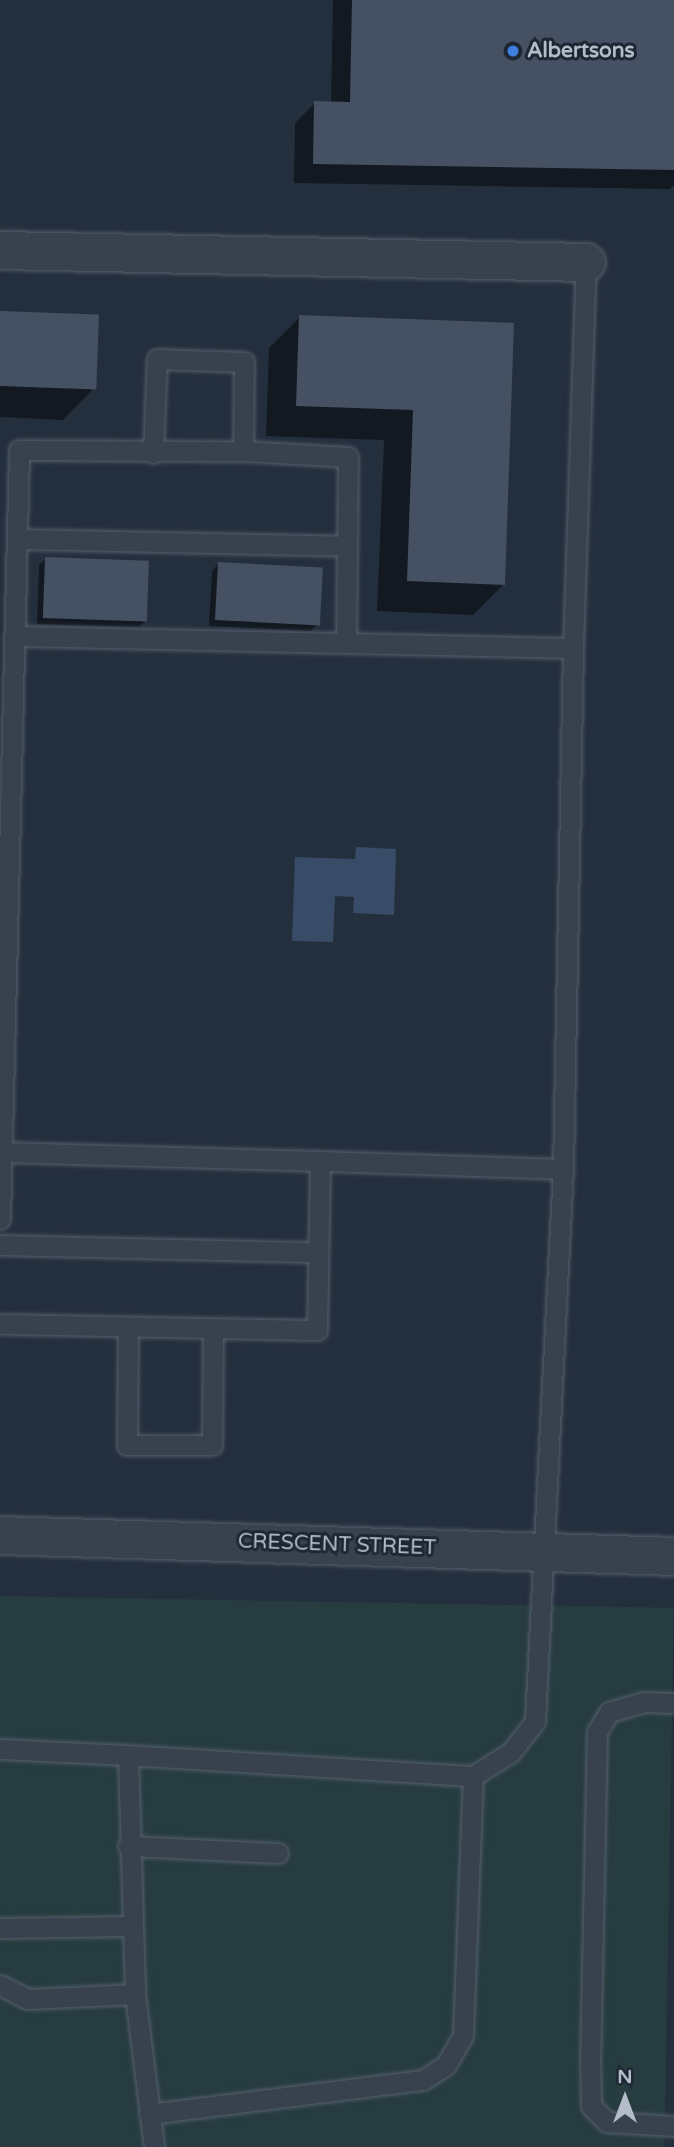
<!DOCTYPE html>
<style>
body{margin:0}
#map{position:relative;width:674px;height:2147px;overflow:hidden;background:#242f3e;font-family:"Varela Round",sans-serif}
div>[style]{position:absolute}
.green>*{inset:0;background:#263c3f;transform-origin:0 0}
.water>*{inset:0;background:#394c67}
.shadow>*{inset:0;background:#0007}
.building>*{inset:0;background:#455162;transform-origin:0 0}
.roads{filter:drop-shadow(0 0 2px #565f6c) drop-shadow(0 0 2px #565f6c)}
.service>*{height:19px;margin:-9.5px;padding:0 9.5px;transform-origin:9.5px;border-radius:9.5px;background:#38414e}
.minor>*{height:37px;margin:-18.5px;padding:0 18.5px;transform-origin:18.5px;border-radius:18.5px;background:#38414e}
.dots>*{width:19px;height:19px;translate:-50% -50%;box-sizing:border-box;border:4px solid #1d2633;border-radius:50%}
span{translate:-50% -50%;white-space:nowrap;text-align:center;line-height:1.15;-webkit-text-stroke:6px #1d2633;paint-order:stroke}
.poi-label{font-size:21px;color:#b4bcc9;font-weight:700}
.left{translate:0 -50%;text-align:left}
.street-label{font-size:21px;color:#b4bcc9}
.north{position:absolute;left:590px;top:2063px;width:70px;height:70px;-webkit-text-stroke:5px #1d2633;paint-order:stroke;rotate:0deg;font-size:19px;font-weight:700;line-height:28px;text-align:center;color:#b4bcc9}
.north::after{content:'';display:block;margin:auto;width:24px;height:32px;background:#b4bcc9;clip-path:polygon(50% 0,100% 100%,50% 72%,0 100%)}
</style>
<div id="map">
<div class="green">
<div style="left:0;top:1596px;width:674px;height:551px;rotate:1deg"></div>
</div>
<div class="water">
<div style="clip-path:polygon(356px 847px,396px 849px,394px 915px,353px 913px,354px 897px,335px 896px,333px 942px,292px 941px,295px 857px,355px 859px)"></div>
</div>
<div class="shadow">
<div style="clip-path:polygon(333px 0,674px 0,674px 185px,670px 189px,294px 183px,295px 123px,315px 103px,331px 103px)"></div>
<div style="clip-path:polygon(0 313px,93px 389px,63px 420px,0 417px)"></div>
<div style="clip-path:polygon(300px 317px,513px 325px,504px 584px,473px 615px,377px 611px,384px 440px,266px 436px,269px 348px)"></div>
<div style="clip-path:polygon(46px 559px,146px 620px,139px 627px,37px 624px,39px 565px)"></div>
<div style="clip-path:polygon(218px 564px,318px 624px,311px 631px,209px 626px,212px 571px)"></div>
</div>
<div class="building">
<div style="clip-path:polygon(352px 0,674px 0,674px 170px,313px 164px,314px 101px,350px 102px)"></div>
<div style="left:0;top:311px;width:99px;height:75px;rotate:2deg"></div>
<div style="clip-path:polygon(299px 315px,514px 323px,505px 585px,407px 581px,413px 410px,296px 406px)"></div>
<div style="left:45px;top:557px;width:104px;height:61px;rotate:2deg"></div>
<div style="left:218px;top:562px;width:105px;height:58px;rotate:3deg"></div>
</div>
<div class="roads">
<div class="service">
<div style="left:153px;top:453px;width:94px;rotate:-87.6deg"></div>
<div style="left:157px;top:359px;width:87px;rotate:2deg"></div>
<div style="left:244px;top:362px;width:89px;rotate:90.6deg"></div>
<div style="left:17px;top:539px;width:330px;rotate:1.2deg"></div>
<div style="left:14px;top:636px;width:332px;rotate:1.2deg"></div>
<div style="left:573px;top:648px;width:386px;rotate:-88.1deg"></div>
<div style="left:2px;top:1152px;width:318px;rotate:1.6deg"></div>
<div style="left:0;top:1219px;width:769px;rotate:-88.58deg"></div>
<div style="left:19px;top:450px;width:224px;rotate:0.3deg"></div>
<div style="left:243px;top:451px;width:105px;rotate:3.3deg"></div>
<div style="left:348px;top:457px;width:186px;rotate:90.6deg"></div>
<div style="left:346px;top:643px;width:227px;rotate:1.3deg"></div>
<div style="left:573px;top:648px;width:521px;rotate:91.1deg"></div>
<div style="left:563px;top:1169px;width:243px;rotate:-178.1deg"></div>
<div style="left:320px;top:1161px;width:169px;rotate:91deg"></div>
<div style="left:317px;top:1330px;width:317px;rotate:-178.9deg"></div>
<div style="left:0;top:1245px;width:318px;rotate:1.3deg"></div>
<div style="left:128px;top:1329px;width:116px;rotate:90.5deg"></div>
<div style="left:127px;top:1445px;width:85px"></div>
<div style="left:212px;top:1445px;width:115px;rotate:-89.5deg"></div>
<div style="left:674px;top:1703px;width:30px;rotate:-178deg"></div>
<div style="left:644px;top:1702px;width:36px;rotate:164deg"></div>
<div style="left:609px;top:1712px;width:23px;rotate:121deg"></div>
<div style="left:597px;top:1732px;width:321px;rotate:91.2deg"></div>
<div style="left:590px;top:2053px;width:53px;rotate:88.9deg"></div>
<div style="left:591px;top:2106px;width:23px;rotate:45deg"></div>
<div style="left:607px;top:2122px;width:67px;rotate:3.4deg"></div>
<div style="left:0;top:1749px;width:128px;rotate:2.7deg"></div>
<div style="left:128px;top:1755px;width:239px;rotate:88.3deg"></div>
<div style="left:135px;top:1994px;width:154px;rotate:82.9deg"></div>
<div style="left:128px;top:1755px;width:346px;rotate:3.5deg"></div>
<div style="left:128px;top:1846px;width:150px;rotate:2.7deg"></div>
<div style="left:0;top:1928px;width:130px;rotate:-0.9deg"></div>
<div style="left:0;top:1985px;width:31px;rotate:27deg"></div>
<div style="left:28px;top:1999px;width:107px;rotate:-2.7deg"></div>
<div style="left:149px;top:2114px;width:276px;rotate:-7.1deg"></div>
<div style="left:423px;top:2080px;width:27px;rotate:-33deg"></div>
<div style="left:446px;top:2065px;width:34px;rotate:-60deg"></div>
<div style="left:463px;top:2035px;width:259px;rotate:-87.8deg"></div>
<div style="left:473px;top:1776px;width:45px;rotate:-32.3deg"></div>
<div style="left:511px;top:1752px;width:39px;rotate:-52deg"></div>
<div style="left:535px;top:1721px;width:553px;rotate:-87.1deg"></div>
</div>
<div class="minor">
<div style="left:0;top:250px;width:586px;rotate:1.17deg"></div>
<div style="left:0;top:1535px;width:674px;rotate:1.78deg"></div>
</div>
</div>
<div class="dots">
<div style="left:513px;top:51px;background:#3f7fe0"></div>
</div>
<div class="poi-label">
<span class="left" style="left:527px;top:51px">Albertsons</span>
</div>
<div class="street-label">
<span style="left:337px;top:1545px;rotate:2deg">CRESCENT STREET</span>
</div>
<div class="north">N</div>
</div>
